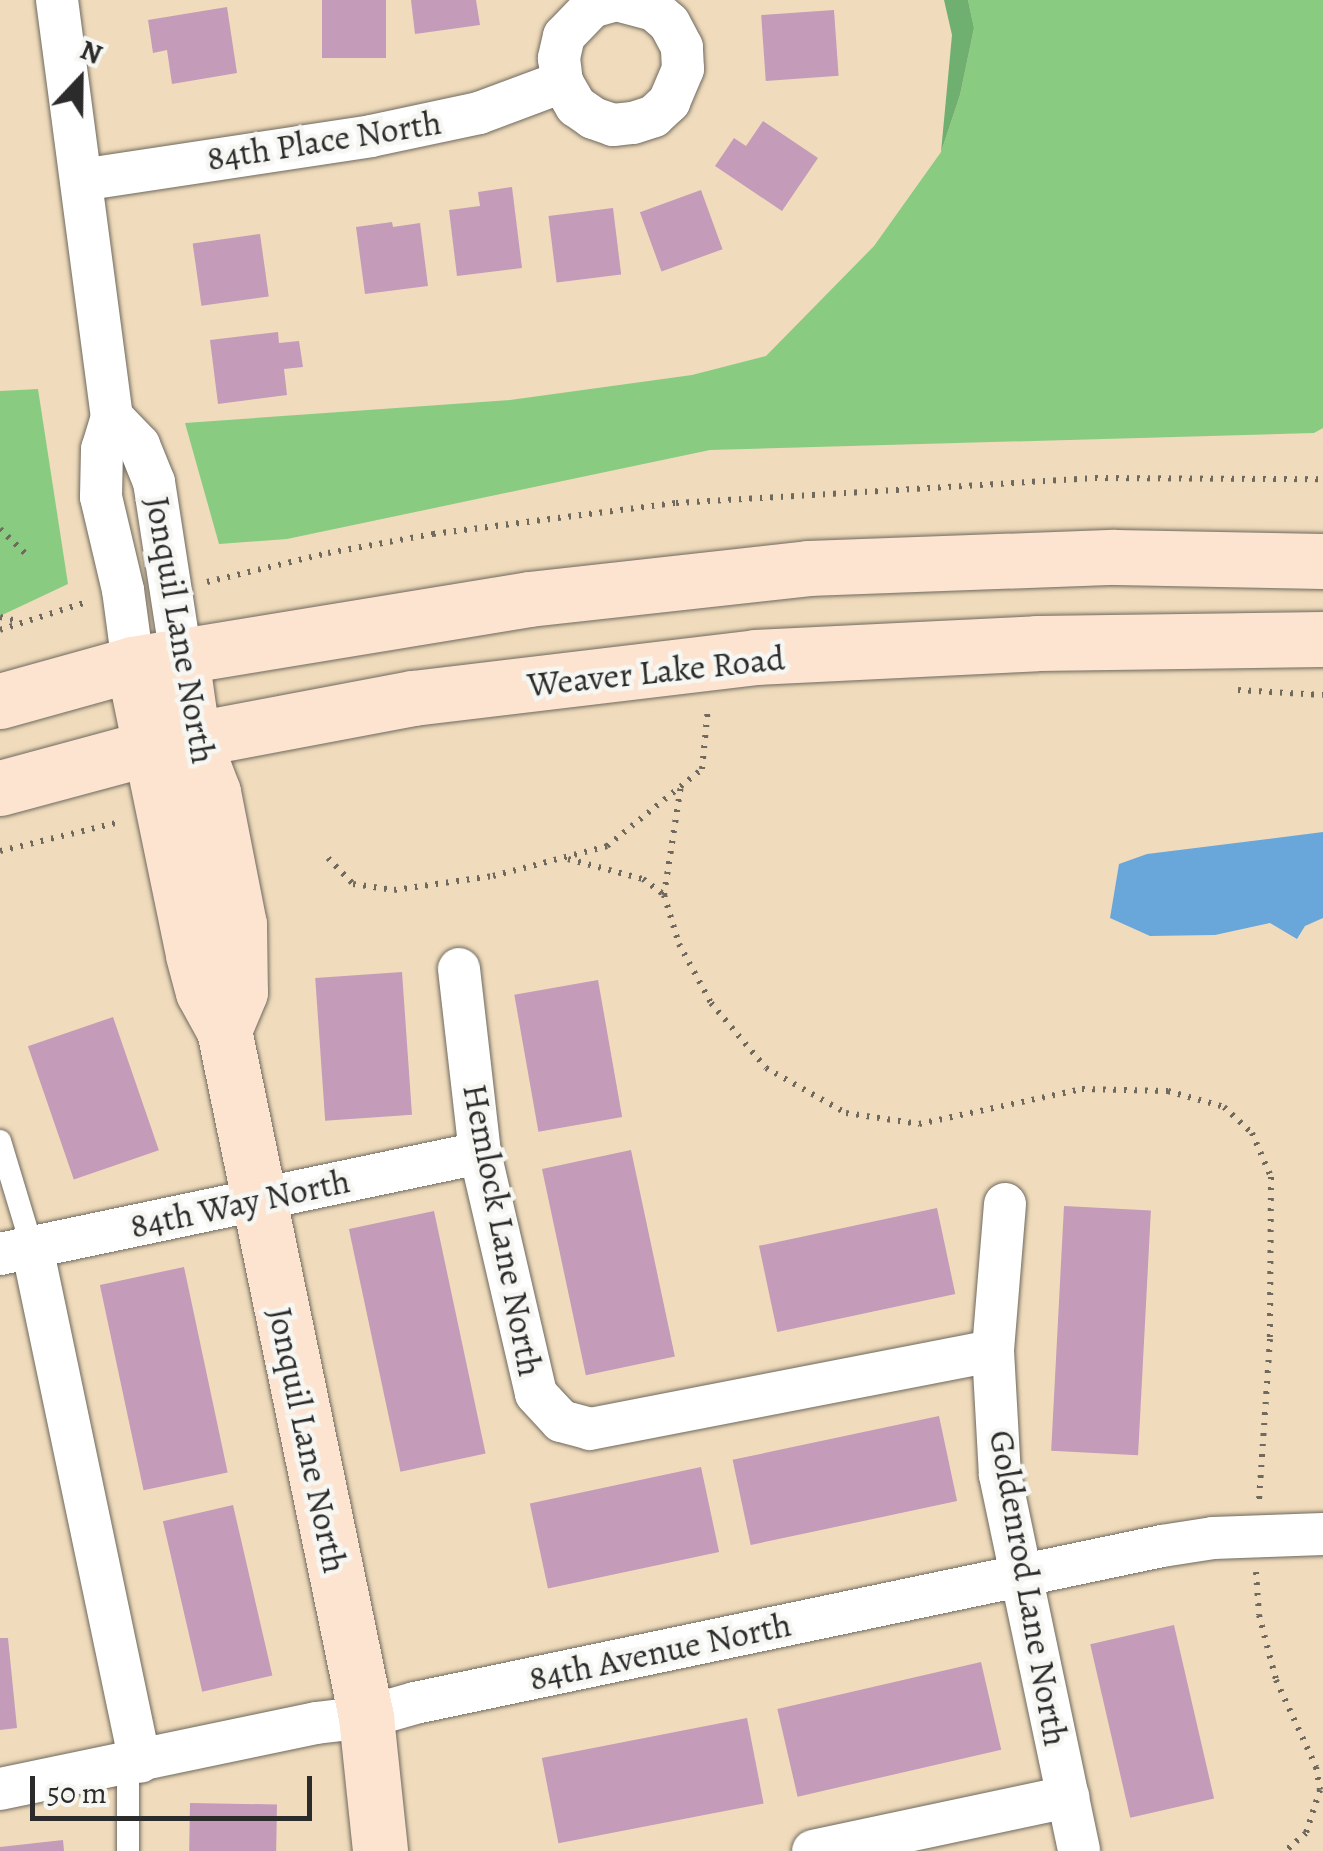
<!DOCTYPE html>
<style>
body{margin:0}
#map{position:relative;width:1323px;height:1851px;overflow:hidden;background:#f0dcbc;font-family:Alegreya,serif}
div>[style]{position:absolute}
.green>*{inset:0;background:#8acb82}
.forest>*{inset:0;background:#6faf70}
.water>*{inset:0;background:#69a7db}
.building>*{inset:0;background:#c49bb9;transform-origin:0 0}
.path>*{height:6px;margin-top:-3px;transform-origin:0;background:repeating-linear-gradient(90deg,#70695e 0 2.5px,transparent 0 10.5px)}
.roads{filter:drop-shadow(0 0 2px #70695e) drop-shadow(0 0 2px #70695e)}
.lane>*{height:22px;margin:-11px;padding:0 11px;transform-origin:11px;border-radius:11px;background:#fff}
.street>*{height:42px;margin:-21px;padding:0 21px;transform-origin:21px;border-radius:21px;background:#fff}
.secondary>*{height:55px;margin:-27.5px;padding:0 27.5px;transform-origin:27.5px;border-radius:27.5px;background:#fde4d1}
span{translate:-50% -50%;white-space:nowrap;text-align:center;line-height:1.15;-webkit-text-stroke:9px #f6f6f2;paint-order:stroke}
.street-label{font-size:35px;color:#2b2b2b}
.north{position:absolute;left:30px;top:30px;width:100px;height:100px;-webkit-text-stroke:8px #f6f6f2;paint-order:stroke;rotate:22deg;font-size:28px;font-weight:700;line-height:40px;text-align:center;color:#2b2b2b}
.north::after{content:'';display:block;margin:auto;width:35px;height:45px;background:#2b2b2b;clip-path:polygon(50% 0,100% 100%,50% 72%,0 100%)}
.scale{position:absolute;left:30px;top:1776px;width:282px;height:45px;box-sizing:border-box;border:5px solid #2b2b2b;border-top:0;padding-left:12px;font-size:30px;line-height:35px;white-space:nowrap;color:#2b2b2b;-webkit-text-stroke:8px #f6f6f2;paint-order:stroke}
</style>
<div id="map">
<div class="green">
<div style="clip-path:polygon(968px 0,1323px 0,1323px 428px,1314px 433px,710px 450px,287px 539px,219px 544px,185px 423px,510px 400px,692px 375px,766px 356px,874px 246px,941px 152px,960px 95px,974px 28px)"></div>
<div style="clip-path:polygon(38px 389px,68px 584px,0 616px,0 391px)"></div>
</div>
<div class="forest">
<div style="clip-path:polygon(944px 0,968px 0,974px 28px,960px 95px,941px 152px,952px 35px)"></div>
</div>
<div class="water">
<div style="clip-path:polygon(1323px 832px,1323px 918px,1305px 926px,1297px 939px,1270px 923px,1215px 935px,1150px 936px,1110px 918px,1119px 864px,1147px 854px)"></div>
</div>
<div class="building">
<div style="left:322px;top:0;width:64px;height:58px"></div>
<div style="clip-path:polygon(411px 0,476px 0,480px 25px,415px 34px)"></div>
<div style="clip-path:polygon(227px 7px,237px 73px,172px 84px,167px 50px,153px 53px,148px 20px)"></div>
<div style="left:834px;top:10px;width:66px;height:73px;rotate:86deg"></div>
<div style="clip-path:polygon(763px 121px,818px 158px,782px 211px,715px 166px,734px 138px,746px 146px)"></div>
<div style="clip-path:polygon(512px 187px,522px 268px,457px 276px,449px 210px,480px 206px,478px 192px)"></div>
<div style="left:701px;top:190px;width:63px;height:65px;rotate:70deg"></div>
<div style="left:613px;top:208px;width:67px;height:65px;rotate:83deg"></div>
<div style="clip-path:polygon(392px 222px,393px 227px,420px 223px,428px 286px,365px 294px,356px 227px)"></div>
<div style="left:260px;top:234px;width:63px;height:68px;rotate:82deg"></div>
<div style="clip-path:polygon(278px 332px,279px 343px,299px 341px,303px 367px,284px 369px,287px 395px,218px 404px,210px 340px)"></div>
<div style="left:402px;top:972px;width:143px;height:87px;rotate:86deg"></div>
<div style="left:598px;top:980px;width:139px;height:85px;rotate:80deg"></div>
<div style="left:113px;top:1017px;width:141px;height:90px;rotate:71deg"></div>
<div style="left:631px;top:1150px;width:211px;height:91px;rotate:78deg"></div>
<div style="left:1064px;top:1206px;width:87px;height:245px;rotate:3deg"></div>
<div style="left:937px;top:1208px;width:88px;height:182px;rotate:78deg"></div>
<div style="left:434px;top:1211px;width:248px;height:87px;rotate:78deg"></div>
<div style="left:184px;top:1267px;width:210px;height:86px;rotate:78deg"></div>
<div style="left:939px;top:1416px;width:87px;height:211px;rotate:78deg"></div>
<div style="left:701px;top:1467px;width:87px;height:175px;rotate:78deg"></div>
<div style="left:233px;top:1505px;width:175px;height:72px;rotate:77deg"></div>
<div style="left:1174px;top:1625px;width:178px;height:86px;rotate:77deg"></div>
<div style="clip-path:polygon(0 1638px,8px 1638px,17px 1728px,0 1730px)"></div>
<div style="left:981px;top:1662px;width:90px;height:209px;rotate:77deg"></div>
<div style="left:747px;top:1718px;width:87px;height:209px;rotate:79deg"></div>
<div style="left:190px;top:1803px;width:87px;height:48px;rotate:1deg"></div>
<div style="clip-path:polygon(63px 1840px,64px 1851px,0 1851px,0 1847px)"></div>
</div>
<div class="path">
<div style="left:0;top:529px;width:39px;rotate:44deg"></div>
<div style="left:207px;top:582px;width:124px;rotate:-13.5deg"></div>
<div style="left:328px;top:553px;width:107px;rotate:-10.3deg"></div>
<div style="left:433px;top:534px;width:245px;rotate:-7.3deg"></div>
<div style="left:676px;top:503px;width:420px;rotate:-3.4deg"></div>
<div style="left:1095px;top:478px;width:228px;rotate:0.3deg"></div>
<div style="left:0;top:617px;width:18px;rotate:13deg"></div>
<div style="left:0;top:630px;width:91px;rotate:-17.8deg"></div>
<div style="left:1238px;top:690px;width:85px;rotate:3.4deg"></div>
<div style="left:0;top:851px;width:123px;rotate:-13.6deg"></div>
<div style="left:328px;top:858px;width:36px;rotate:46deg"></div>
<div style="left:353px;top:884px;width:41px;rotate:8.3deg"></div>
<div style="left:394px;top:890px;width:100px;rotate:-8deg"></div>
<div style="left:493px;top:876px;width:118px;rotate:-14.7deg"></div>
<div style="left:607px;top:846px;width:122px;rotate:-39deg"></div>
<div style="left:702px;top:769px;width:61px;rotate:-84.4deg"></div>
<div style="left:568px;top:859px;width:78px;rotate:14.9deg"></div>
<div style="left:643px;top:879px;width:26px;rotate:37deg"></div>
<div style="left:664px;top:895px;width:111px;rotate:-81.2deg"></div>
<div style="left:664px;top:895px;width:51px;rotate:73deg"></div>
<div style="left:679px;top:944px;width:67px;rotate:61.5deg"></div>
<div style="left:711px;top:1003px;width:85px;rotate:49.8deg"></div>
<div style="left:766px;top:1068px;width:92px;rotate:29.4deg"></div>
<div style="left:846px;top:1113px;width:74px;rotate:8.6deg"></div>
<div style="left:919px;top:1124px;width:167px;rotate:-12.1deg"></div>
<div style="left:1082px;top:1089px;width:86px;rotate:1.3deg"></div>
<div style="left:1168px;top:1091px;width:58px;rotate:15.9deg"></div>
<div style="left:1224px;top:1107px;width:38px;rotate:43deg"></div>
<div style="left:1252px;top:1133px;width:48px;rotate:66.6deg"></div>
<div style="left:1271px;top:1177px;width:162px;rotate:90.4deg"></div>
<div style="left:1270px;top:1339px;width:161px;rotate:93.9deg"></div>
<div style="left:1256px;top:1572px;width:43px;rotate:86deg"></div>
<div style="left:1259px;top:1615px;width:67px;rotate:75.3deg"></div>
<div style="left:1276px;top:1680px;width:96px;rotate:65.3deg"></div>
<div style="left:1316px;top:1767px;width:23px;rotate:80deg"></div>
<div style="left:1320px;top:1790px;width:45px;rotate:108deg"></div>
<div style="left:1306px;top:1833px;width:28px;rotate:139deg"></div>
</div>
<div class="roads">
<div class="lane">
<div style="left:0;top:1141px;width:111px;rotate:73.2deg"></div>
<div style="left:128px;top:1851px;width:86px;rotate:-90deg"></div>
</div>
<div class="street">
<div style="left:57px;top:0;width:421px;rotate:82.5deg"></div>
<div style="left:112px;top:417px;width:34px;rotate:107deg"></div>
<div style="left:102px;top:449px;width:48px;rotate:91.2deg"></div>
<div style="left:101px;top:497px;width:96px;rotate:76.7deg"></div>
<div style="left:123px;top:590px;width:75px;rotate:82.3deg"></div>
<div style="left:81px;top:180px;width:293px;rotate:-8.6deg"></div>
<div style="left:371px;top:136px;width:110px;rotate:-12deg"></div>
<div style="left:479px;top:113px;width:89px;rotate:-20.5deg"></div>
<div style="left:562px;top:82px;width:28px;rotate:60deg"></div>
<div style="left:576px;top:106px;width:21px;rotate:35deg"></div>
<div style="left:593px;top:118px;width:21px;rotate:19deg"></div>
<div style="left:613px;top:125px;width:20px;rotate:-6deg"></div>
<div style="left:633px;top:123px;width:22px;rotate:-18deg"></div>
<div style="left:654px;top:116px;width:21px;rotate:-43deg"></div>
<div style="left:669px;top:102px;width:36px;rotate:-67deg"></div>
<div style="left:683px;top:69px;width:22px;rotate:-93deg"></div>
<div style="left:682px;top:47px;width:27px;rotate:-118deg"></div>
<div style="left:669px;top:23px;width:20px;rotate:-139deg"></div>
<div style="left:654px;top:10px;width:39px;rotate:-165deg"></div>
<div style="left:616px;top:0;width:25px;rotate:164deg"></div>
<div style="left:592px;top:7px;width:40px;rotate:134deg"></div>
<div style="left:564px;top:36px;width:23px;rotate:103deg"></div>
<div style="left:559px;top:58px;width:24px;rotate:83deg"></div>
<div style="left:112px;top:417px;width:39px;rotate:46deg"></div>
<div style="left:139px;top:445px;width:40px;rotate:68deg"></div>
<div style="left:154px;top:482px;width:177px;rotate:81.2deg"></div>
<div style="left:459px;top:969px;width:185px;rotate:83.5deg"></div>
<div style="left:480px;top:1153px;width:247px;rotate:76.9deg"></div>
<div style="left:536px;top:1394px;width:37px;rotate:47deg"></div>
<div style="left:561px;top:1421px;width:30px;rotate:15deg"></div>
<div style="left:590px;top:1429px;width:410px;rotate:-11deg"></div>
<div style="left:1005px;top:1204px;width:147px;rotate:94.7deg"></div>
<div style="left:993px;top:1351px;width:124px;rotate:86.8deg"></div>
<div style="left:1000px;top:1475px;width:384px;rotate:78.1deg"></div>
<div style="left:32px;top:1247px;width:526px;rotate:78.16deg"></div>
<div style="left:0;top:1254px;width:491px;rotate:-11.9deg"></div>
<div style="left:0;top:1789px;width:323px;rotate:-11.8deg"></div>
<div style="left:316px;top:1723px;width:50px;rotate:-6.8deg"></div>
<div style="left:366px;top:1717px;width:51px;rotate:-15.9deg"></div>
<div style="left:415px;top:1703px;width:763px;rotate:-11.87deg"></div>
<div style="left:1162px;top:1546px;width:52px;rotate:-8.9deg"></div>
<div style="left:1213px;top:1538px;width:110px;rotate:-2.1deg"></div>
<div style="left:813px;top:1851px;width:261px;rotate:-12deg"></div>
</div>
<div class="secondary">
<div style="left:181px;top:657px;width:84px;rotate:81.8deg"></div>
<div style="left:193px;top:740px;width:56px;rotate:69deg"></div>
<div style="left:213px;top:792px;width:135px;rotate:78.9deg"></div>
<div style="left:239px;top:924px;width:68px;rotate:89.2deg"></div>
<div style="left:240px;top:992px;width:41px;rotate:112.8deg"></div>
<div style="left:133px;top:664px;width:297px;rotate:78.3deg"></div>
<div style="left:193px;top:955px;width:38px;rotate:75deg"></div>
<div style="left:203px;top:992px;width:43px;rotate:61.1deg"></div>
<div style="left:224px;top:1030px;width:702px;rotate:78.32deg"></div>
<div style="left:366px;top:1717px;width:135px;rotate:84deg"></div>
<div style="left:0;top:701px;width:138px;rotate:-15.5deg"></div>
<div style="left:133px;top:664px;width:401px;rotate:-9.3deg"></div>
<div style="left:529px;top:599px;width:281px;rotate:-6.3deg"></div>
<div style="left:808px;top:568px;width:307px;rotate:-2.1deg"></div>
<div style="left:1115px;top:557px;width:208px;rotate:1.1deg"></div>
<div style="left:0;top:788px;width:153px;rotate:-15.1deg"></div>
<div style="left:148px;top:748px;width:270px;rotate:-10.7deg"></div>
<div style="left:413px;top:698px;width:344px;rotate:-6.8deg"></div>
<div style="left:755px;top:657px;width:282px;rotate:-2.8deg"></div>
<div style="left:1037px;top:643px;width:286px;rotate:-0.8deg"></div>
</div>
</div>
<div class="street-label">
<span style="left:324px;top:140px;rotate:-9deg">84th Place North</span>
<span style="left:181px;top:630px;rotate:80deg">Jonquil Lane North</span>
<span style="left:656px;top:671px;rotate:-6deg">Weaver Lake Road</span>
<span style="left:240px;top:1203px;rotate:-12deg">84th Way North</span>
<span style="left:503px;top:1230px;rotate:79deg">Hemlock Lane North</span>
<span style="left:308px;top:1440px;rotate:78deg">Jonquil Lane North</span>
<span style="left:1029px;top:1588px;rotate:80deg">Goldenrod Lane North</span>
<span style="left:660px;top:1651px;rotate:-12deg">84th Avenue North</span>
</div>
<div class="north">N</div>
<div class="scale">50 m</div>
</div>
